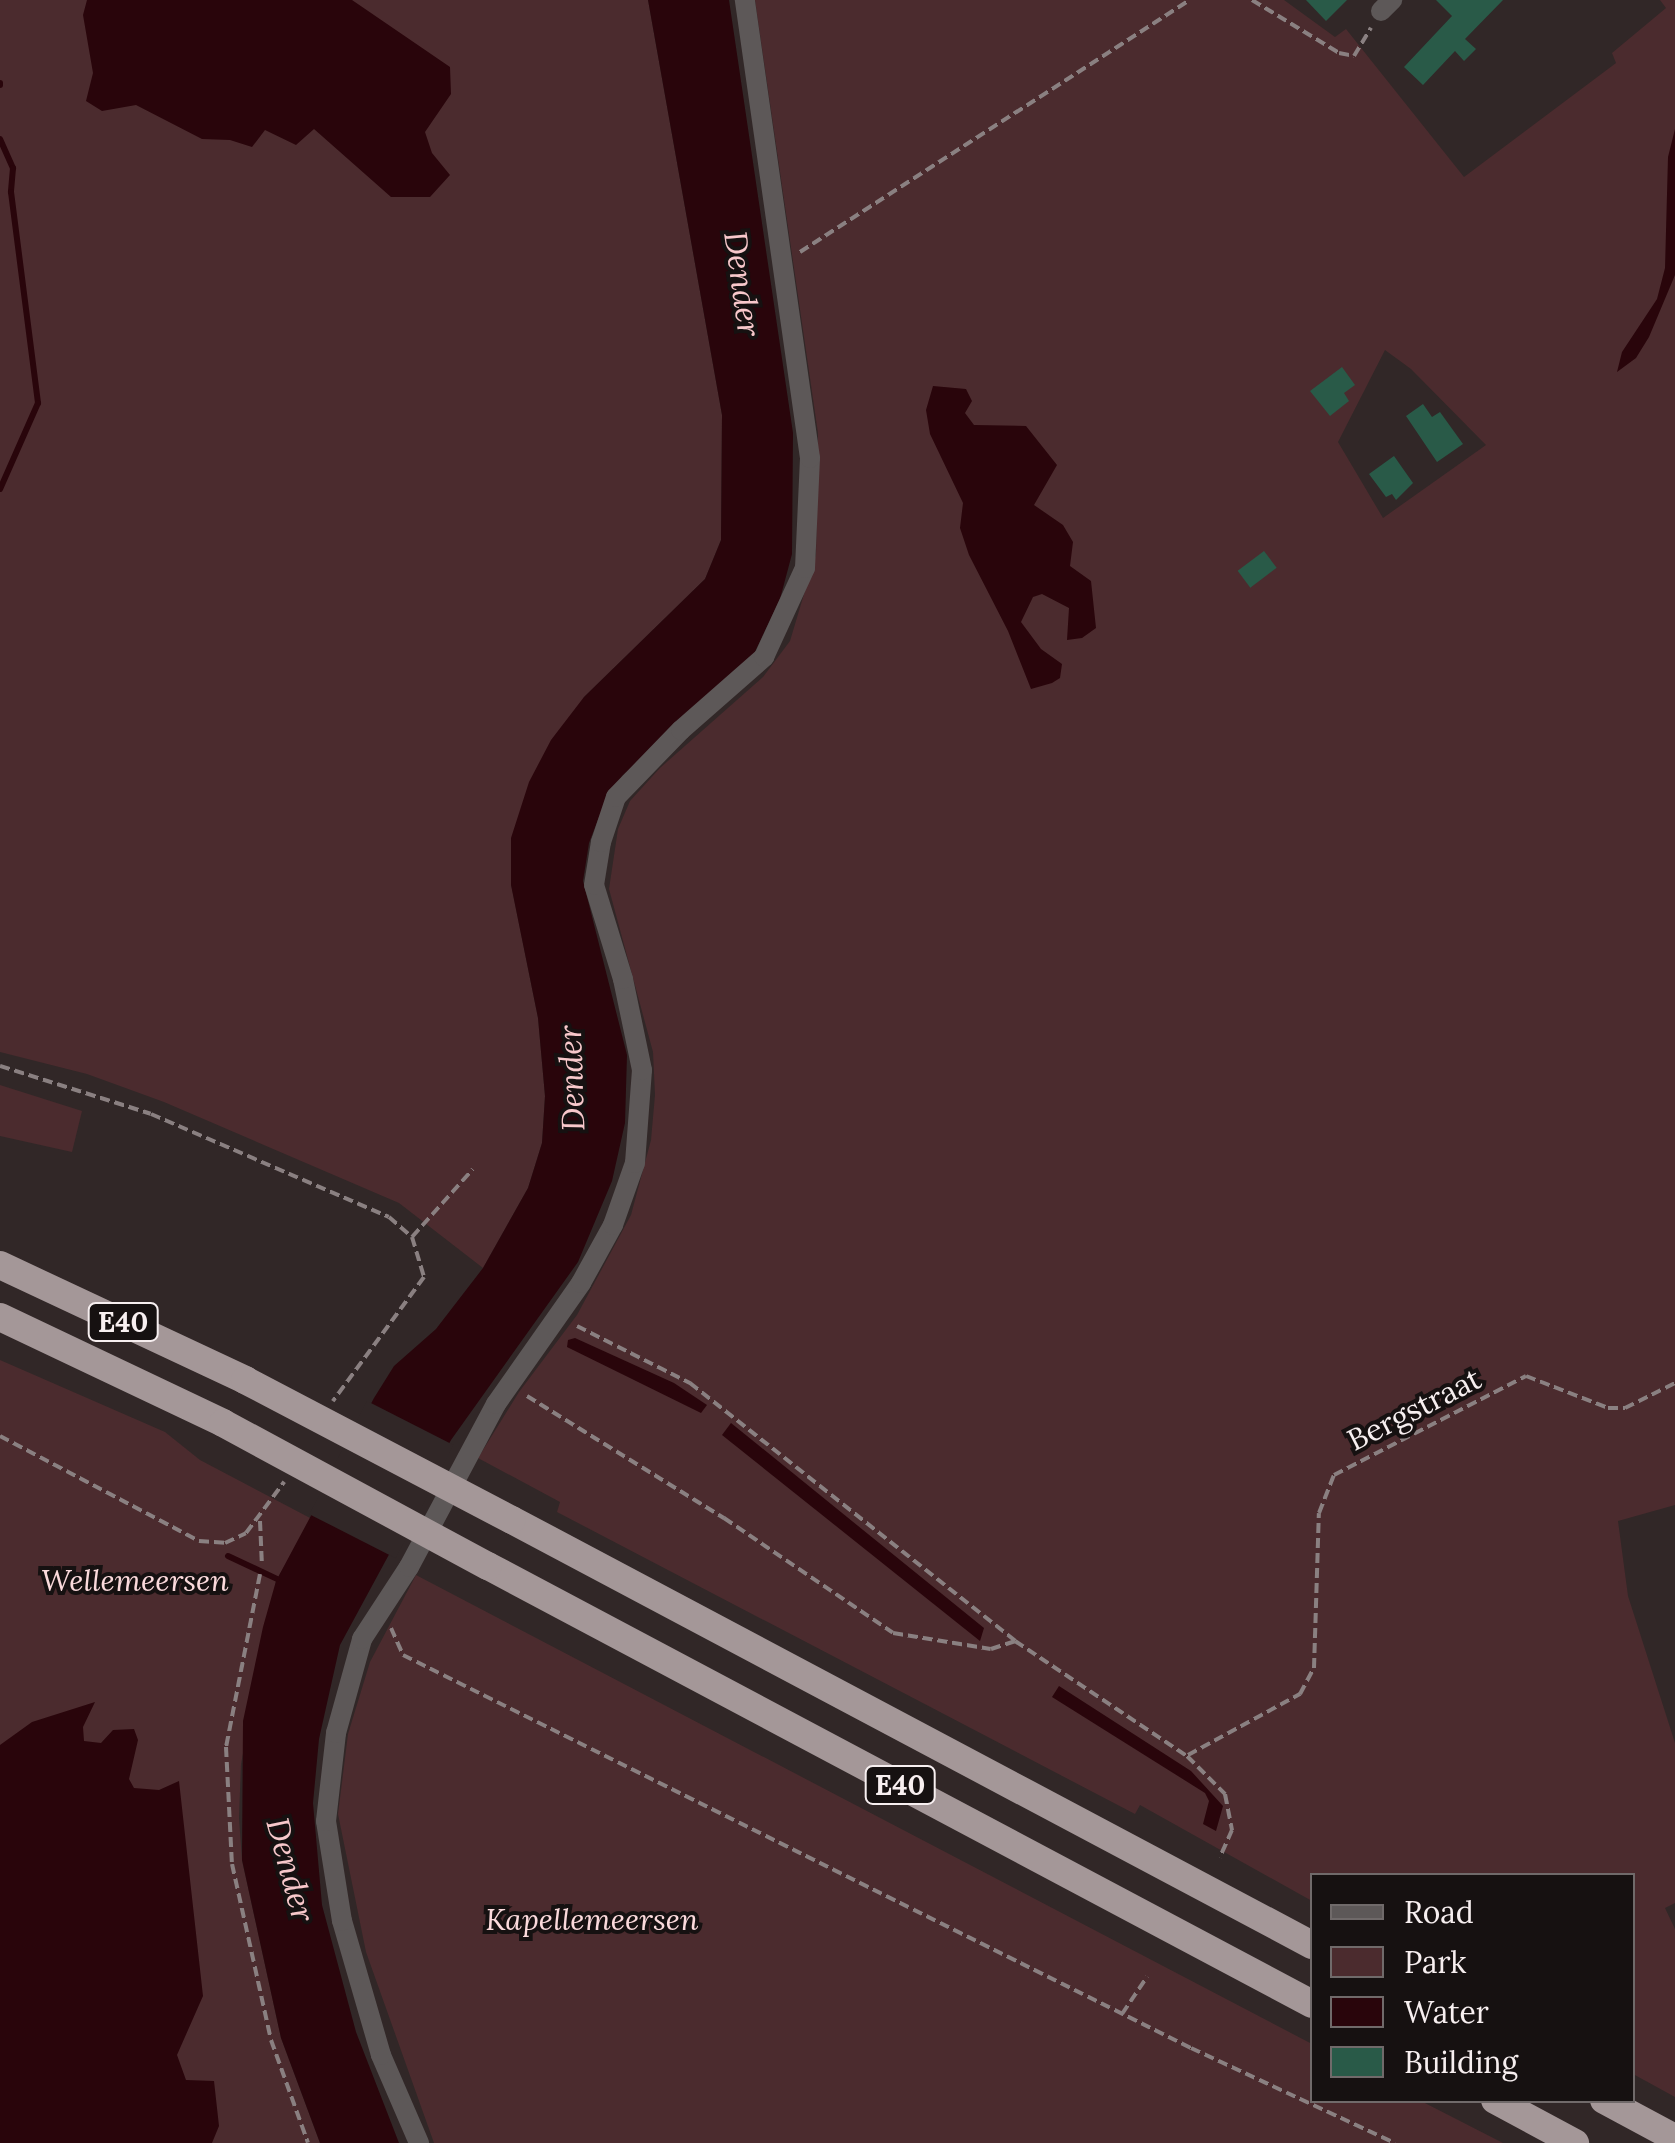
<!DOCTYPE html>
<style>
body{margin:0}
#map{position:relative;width:1675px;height:2143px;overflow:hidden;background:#312727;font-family:Lora,serif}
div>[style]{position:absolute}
.green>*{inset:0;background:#4b2b2e}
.water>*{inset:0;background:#29050b}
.pier>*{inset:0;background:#312727;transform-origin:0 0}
.stream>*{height:6px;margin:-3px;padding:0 3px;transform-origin:3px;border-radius:3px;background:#29050b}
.building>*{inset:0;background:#295a48;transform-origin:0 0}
.path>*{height:4px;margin-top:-2px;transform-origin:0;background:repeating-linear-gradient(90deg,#8a8081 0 10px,transparent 0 15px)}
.minor>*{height:20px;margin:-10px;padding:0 10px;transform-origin:10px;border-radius:10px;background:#5d5858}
.highway>*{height:28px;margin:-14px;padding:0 14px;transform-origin:14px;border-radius:14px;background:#a49798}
.highway-bridge>*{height:28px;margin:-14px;padding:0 14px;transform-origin:14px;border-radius:14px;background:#a49798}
span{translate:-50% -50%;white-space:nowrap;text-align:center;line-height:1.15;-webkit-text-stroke:8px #161111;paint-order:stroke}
.shield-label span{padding:2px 8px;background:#161111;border:2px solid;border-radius:8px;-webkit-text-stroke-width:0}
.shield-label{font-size:28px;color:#f7eff0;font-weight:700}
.street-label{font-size:30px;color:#f7eff0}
.park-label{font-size:30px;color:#fbdadc;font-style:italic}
.water-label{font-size:32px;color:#f8c8cb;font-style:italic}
.legend{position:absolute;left:1310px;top:1873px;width:325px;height:230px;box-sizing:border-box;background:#161111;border:2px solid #706a6a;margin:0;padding:12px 18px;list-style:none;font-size:30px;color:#f7eff0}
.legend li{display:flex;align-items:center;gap:20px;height:50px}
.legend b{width:50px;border:2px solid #706a6a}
</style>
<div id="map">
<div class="green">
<div style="clip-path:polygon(0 0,648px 0,722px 415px,721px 540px,705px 579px,584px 697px,511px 884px,538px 1018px,545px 1096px,542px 1143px,528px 1188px,483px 1268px,399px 1203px,164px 1102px,87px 1074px,0 1052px)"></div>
<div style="clip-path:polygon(evenodd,755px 0,1284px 0,1335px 37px,1346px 29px,1464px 177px,1616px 63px,1612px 53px,1666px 8px,1660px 0,1675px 0,1675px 1505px,1618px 1521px,1628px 1596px,1675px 1743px,1675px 1903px,1665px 1908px,1675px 1929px,1675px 2097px,1633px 2074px,1632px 1876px,1312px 1876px,1312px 1901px,1140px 1805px,1135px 1814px,557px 1512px,560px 1502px,478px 1458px,519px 1392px,577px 1315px,631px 1215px,651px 1140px,655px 1095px,653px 1052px,609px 889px,618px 829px,630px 801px,660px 768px,763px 677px,790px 641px,816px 554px,818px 433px,755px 0,1385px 350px,1411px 369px,1486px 445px,1383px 518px,1338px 442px,1385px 350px)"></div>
<div style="clip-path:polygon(0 1085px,82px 1111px,72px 1152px,0 1136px)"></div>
<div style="clip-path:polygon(0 1360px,165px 1432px,200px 1460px,312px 1519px,276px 1581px,241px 1764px,239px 1818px,242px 1860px,281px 2038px,320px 2143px,0 2143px)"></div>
<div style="clip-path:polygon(416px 1575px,1312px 2044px,1312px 2100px,1421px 2101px,1503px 2143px,434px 2143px,366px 1952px,338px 1814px,348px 1734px,370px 1662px)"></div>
</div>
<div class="water">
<div style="clip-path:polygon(87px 0,352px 0,450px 67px,451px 94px,425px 132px,432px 153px,450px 175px,430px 197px,391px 197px,314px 129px,296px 145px,265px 130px,252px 147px,230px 140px,202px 139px,136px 105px,102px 111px,86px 101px,93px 73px,83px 15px)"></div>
<div style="clip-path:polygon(648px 0,729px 0,793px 433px,792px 554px,780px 599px,751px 660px,622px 776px,599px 817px,589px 843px,583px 881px,627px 1055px,625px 1123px,612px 1181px,578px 1262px,451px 1440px,340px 1645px,319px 1739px,313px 1803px,322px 1905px,356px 2032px,399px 2143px,320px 2143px,281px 2038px,242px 1860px,243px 1721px,263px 1627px,276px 1581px,374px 1398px,394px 1366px,436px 1329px,483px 1268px,528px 1188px,542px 1143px,545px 1096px,538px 1018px,511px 885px,511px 838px,529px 782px,551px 740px,584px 697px,705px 579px,721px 540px,722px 415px)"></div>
<div style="clip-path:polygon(1675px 129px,1675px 275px,1649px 337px,1636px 358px,1617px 372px,1622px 352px,1657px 299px,1665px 268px,1668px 157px)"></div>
<div style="clip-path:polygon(933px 386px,966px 389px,972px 401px,965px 413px,974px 425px,1026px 426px,1057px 465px,1034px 505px,1063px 525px,1073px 542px,1070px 566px,1091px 581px,1096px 628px,1082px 638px,1067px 640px,1069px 608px,1042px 594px,1033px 597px,1021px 622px,1041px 649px,1062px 664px,1060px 678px,1052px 683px,1031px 689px,1008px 631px,969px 555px,960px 528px,963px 503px,930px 434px,926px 410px)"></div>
<div style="clip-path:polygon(575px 1338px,674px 1383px,707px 1405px,701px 1413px,567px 1347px,568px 1340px)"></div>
<div style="clip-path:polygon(731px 1423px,984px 1628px,980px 1641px,722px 1435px)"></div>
<div style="clip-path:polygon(1059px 1686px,1191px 1771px,1223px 1806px,1216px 1831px,1203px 1824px,1209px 1801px,1205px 1793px,1052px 1697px)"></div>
<div style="clip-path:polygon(95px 1702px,83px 1727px,84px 1741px,101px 1743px,113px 1730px,134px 1729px,138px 1740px,129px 1779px,134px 1788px,159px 1790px,179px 1781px,203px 1996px,177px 2055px,186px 2080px,214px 2081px,219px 2126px,212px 2143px,0 2143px,0 1745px,32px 1722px)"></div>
</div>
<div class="pier">
<div style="left:367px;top:1401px;width:97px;height:127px;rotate:27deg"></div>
</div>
<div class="stream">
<div style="left:0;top:83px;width:2px;rotate:90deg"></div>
<div style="left:0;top:139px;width:32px;rotate:66deg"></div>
<div style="left:13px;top:168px;width:24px;rotate:95deg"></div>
<div style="left:11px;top:192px;width:213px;rotate:82.7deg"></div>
<div style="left:38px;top:403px;width:94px;rotate:113.8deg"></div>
<div style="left:228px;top:1556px;width:54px;rotate:25.1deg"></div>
</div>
<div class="building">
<div style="clip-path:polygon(1306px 0,1347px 0,1326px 21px)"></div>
<div style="clip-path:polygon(1436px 0,1503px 0,1465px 39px,1476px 49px,1464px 61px,1455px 51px,1423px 85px,1404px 67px,1452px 16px)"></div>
<div style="clip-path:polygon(1342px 367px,1355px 385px,1344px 393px,1349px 401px,1330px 416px,1310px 391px)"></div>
<div style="clip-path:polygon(1423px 404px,1432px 417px,1440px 412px,1463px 444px,1437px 462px,1406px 416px)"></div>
<div style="clip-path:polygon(1394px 456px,1413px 483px,1396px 500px,1392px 494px,1386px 497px,1369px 474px)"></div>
<div style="left:1264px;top:551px;width:21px;height:33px;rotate:53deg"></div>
</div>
<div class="path">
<div style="left:1252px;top:0;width:102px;rotate:31.3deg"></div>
<div style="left:1339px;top:53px;width:15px;rotate:11deg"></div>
<div style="left:1354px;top:56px;width:33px;rotate:-59deg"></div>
<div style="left:800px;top:252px;width:464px;rotate:-32.9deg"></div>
<div style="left:0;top:1066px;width:158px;rotate:17.6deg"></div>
<div style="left:151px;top:1114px;width:259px;rotate:23.4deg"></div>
<div style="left:389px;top:1217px;width:30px;rotate:41deg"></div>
<div style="left:412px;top:1237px;width:42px;rotate:73.3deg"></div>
<div style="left:424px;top:1277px;width:154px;rotate:126.3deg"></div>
<div style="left:412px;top:1237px;width:91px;rotate:-48.1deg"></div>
<div style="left:577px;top:1326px;width:127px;rotate:26.8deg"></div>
<div style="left:690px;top:1383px;width:415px;rotate:38.4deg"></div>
<div style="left:1015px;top:1641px;width:207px;rotate:33.8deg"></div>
<div style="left:1187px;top:1756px;width:54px;rotate:45deg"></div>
<div style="left:1225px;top:1794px;width:37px;rotate:79deg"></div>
<div style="left:1232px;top:1830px;width:30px;rotate:114deg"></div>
<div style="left:527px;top:1396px;width:232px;rotate:31.8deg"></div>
<div style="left:724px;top:1518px;width:204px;rotate:34.2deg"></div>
<div style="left:893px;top:1633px;width:99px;rotate:9.3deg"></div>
<div style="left:991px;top:1649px;width:25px;rotate:-18deg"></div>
<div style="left:0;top:1436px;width:225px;rotate:27.8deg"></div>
<div style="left:199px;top:1541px;width:26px;rotate:4deg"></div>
<div style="left:225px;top:1543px;width:23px;rotate:-25deg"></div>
<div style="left:246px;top:1533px;width:64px;rotate:-53.3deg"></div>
<div style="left:260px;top:1521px;width:45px;rotate:87.5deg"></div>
<div style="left:260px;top:1574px;width:176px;rotate:101.1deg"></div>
<div style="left:226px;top:1747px;width:117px;rotate:87.1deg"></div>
<div style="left:232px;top:1864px;width:180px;rotate:77.5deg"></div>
<div style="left:271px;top:2040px;width:109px;rotate:70.2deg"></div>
<div style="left:391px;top:1628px;width:30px;rotate:66deg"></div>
<div style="left:403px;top:1655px;width:881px;rotate:26.51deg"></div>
<div style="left:1191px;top:2048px;width:225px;rotate:25deg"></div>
<div style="left:1188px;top:1755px;width:128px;rotate:-28.6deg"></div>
<div style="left:1300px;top:1694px;width:30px;rotate:-62deg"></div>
<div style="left:1314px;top:1668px;width:155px;rotate:-88.2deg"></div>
<div style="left:1319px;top:1513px;width:41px;rotate:-68.5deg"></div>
<div style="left:1334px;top:1475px;width:216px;rotate:-27.3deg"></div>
<div style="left:1526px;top:1376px;width:88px;rotate:21.3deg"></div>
<div style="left:1608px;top:1408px;width:17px"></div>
<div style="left:1625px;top:1408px;width:56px;rotate:-26.6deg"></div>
<div style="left:1122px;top:2014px;width:45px;rotate:-56deg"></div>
</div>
<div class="minor">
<div style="left:1381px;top:11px;width:16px;rotate:-45deg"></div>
<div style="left:419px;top:2143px;width:96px;rotate:-113.4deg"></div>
<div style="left:381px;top:2055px;width:140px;rotate:-106.2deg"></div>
<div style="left:342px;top:1921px;width:101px;rotate:-99.1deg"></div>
<div style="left:326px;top:1821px;width:89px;rotate:-83.5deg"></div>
<div style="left:336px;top:1733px;width:98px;rotate:-74.5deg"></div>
<div style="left:362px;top:1639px;width:86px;rotate:-56.9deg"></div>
<div style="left:409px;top:1567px;width:185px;rotate:-61.9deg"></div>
<div style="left:496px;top:1404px;width:148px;rotate:-54.9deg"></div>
<div style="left:581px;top:1283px;width:66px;rotate:-61.1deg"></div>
<div style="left:613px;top:1225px;width:66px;rotate:-70.5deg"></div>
<div style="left:635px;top:1163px;width:93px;rotate:-85.7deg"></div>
<div style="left:642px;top:1070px;width:93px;rotate:-101.8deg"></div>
<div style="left:623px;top:979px;width:98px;rotate:-107.1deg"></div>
<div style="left:594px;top:885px;width:44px;rotate:-80.8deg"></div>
<div style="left:601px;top:842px;width:47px;rotate:-71.6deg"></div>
<div style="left:616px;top:797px;width:93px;rotate:-45.9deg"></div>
<div style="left:681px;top:730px;width:111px;rotate:-41.3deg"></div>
<div style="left:764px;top:657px;width:98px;rotate:-65.3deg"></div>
<div style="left:805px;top:568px;width:110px;rotate:-87.4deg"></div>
<div style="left:810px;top:458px;width:463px;rotate:-98.1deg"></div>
</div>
<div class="highway">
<div style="left:0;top:1265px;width:271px;rotate:25.1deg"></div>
<div style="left:0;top:1317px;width:247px;rotate:25.4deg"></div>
<div style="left:512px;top:1520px;width:906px;rotate:27.98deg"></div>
<div style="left:488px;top:1566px;width:933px;rotate:27.99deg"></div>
<div style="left:1495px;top:2100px;width:91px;rotate:28.3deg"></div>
<div style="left:1604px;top:2100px;width:81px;rotate:28.2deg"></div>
</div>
<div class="highway-bridge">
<div style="left:245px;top:1380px;width:301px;rotate:27.7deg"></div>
<div style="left:223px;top:1423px;width:301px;rotate:28.4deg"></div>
</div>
<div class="shield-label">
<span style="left:123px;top:1322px">E40</span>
<span style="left:900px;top:1785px">E40</span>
</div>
<div class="street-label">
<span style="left:1414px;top:1409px;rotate:-27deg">Bergstraat</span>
</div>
<div class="park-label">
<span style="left:135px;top:1580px">Wellemeersen</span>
<span style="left:592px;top:1919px">Kapellemeersen</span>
</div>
<div class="water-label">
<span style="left:742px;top:284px;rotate:82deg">Dender</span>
<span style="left:572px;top:1078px;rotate:-92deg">Dender</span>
<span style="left:290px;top:1870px;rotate:75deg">Dender</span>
</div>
<ul class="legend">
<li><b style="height:12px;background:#5d5858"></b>Road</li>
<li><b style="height:28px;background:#4b2b2e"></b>Park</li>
<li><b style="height:28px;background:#29050b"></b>Water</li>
<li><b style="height:28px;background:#295a48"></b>Building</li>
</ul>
</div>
